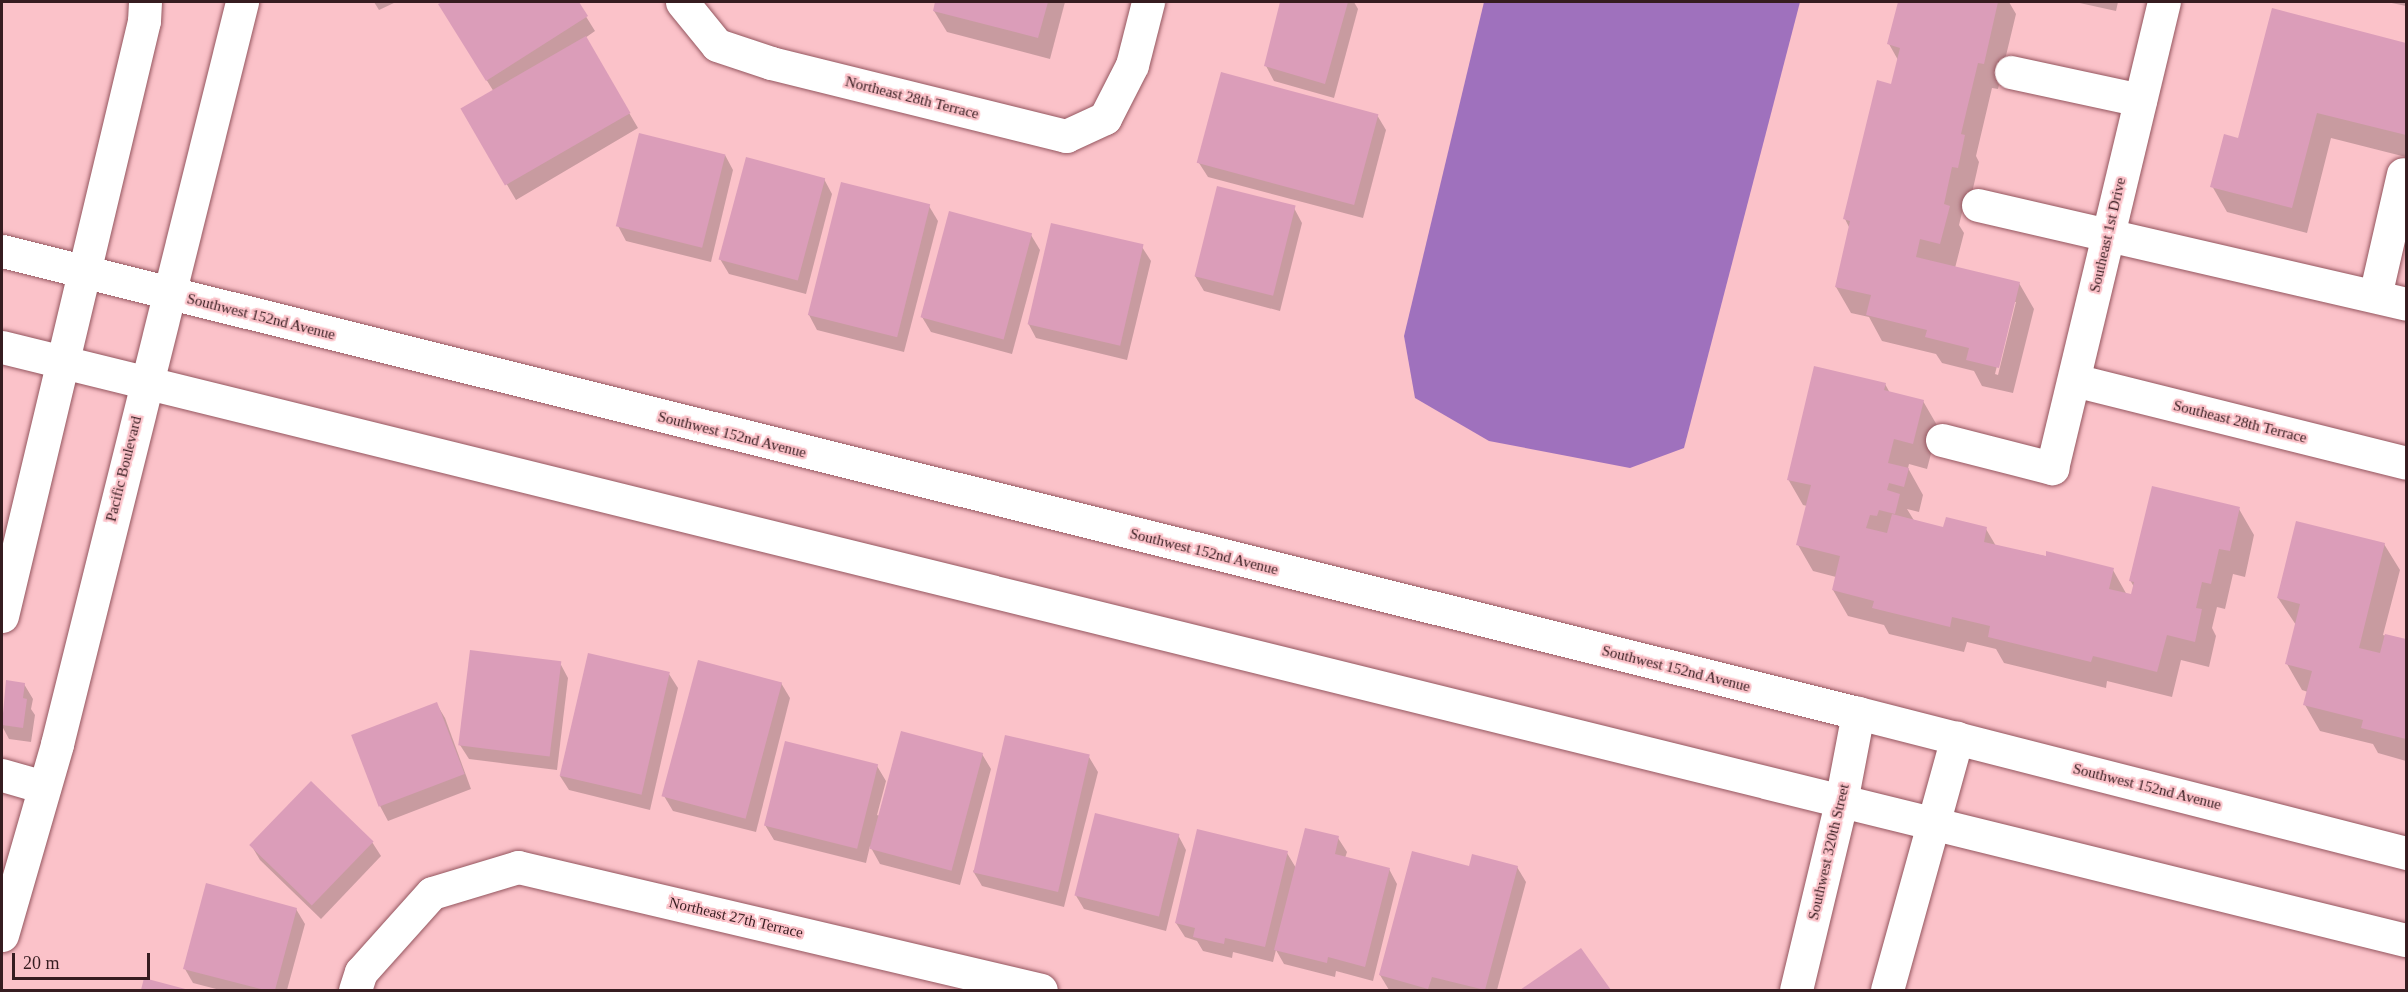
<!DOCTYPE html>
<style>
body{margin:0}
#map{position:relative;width:2408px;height:992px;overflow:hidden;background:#fbc2c9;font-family:"Times New Roman",serif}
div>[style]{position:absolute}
.water>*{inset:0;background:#9f71bd}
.shadow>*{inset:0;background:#0003}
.building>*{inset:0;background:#db9db9;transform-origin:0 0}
.roads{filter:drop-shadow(0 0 2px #94565f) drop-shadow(0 0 2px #94565f)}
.minor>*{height:33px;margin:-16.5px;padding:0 16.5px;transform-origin:16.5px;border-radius:16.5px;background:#fff}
span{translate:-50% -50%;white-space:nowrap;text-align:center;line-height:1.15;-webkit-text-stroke:4.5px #fbc2c9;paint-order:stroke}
.street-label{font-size:15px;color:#361c20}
.frame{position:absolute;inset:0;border:3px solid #361c20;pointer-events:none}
.scale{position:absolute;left:12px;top:953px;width:138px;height:27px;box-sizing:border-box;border:3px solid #361c20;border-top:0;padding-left:8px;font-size:18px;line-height:21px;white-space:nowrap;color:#361c20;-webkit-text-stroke:4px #fbc2c9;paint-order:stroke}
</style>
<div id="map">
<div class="water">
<div style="clip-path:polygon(1484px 2px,1800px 2px,1684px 448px,1630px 468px,1489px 441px,1415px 398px,1404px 336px)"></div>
</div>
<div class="shadow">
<div style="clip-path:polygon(374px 2px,396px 2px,379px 10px)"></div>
<div style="clip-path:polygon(446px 2px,577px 2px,595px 31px,585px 38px,638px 128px,516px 200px,463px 110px,494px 92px,440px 5px)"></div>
<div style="clip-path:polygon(937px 2px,1065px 2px,1050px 59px,947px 32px,934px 11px)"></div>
<div style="clip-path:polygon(1282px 2px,1354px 2px,1358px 9px,1334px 98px,1274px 81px,1266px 66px)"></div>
<div style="clip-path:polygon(evenodd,1899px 2px,2009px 2px,2016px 14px,1998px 89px,1992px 88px,1976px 156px,1979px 162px,1972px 193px,1967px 192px,1959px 225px,1964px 233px,1955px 268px,2019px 283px,2034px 309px,2013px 393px,1982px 386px,1974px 371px,1942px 363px,1936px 354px,1882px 341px,1869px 317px,1851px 313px,1836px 287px,1850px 229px,1845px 219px,1892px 86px,1898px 60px,1889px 44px,1899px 2px,2013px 302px,2016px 302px,1998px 375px,1995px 374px,2013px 302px)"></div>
<div style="clip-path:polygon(2075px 2px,2118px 2px,2116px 11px)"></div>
<div style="clip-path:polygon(2387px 2px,2406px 2px,2406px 6px)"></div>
<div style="clip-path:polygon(2273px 10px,2406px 44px,2406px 157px,2331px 138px,2307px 233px,2227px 212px,2212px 186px,2240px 139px)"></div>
<div style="clip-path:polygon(1377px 115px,1386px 130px,1363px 218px,1208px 177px,1199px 163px)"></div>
<div style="clip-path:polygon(725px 155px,733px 170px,711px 262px,626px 241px,618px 226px)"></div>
<div style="clip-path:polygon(824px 179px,832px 194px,806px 294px,729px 274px,720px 259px)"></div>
<div style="clip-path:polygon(929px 206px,938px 221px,904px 352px,817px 330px,809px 315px)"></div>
<div style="clip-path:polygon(1294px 208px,1302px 223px,1280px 311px,1204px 291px,1195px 276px)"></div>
<div style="clip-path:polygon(1031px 235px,1040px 250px,1012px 354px,931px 332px,922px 317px)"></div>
<div style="clip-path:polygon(1142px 247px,1151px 261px,1127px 360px,1036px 338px,1028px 323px)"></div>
<div style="clip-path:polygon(1885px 384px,1890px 393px,1923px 401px,1938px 427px,1927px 469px,1909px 464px,1908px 468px,1923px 495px,1919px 512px,1907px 509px,1915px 522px,1944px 529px,1986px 529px,1996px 546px,2113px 570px,2127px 595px,2132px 596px,2134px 587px,2130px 580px,2239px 509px,2254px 535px,2245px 577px,2233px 574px,2225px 609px,2217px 607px,2212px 628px,2216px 636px,2209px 667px,2181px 660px,2172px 697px,2107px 681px,2106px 688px,2004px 663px,1996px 649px,1967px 642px,1964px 652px,1889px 634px,1884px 625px,1848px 616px,1833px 590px,1836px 577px,1813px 571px,1798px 545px,1807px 506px,1803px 505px,1788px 479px)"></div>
<div style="clip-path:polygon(2384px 544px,2400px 570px,2383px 635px,2406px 641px,2406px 761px,2378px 753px,2373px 744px,2320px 731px,2305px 705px,2308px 692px,2302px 690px,2287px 664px,2296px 625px,2278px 598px)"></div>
<div style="clip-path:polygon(560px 663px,568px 678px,557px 770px,469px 759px,460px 745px)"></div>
<div style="clip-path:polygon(669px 674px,678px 688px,650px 810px,569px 790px,560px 776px)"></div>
<div style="clip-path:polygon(8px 681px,24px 684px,33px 699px,31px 709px,35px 715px,31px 742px,9px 739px,2px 726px)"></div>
<div style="clip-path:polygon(781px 683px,790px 698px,756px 832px,673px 811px,664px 796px)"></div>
<div style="clip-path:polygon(436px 703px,445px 718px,471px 789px,388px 821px,380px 806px)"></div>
<div style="clip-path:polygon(982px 754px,991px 769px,960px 885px,880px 864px,870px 846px,866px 863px,774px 840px,765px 825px,877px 766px,886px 781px,877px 815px,880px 816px)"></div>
<div style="clip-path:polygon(1089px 757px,1098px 772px,1064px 907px,982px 886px,973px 871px)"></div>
<div style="clip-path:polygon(1178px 835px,1186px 850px,1166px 931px,1084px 909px,1075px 894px)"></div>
<div style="clip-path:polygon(1338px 838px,1347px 852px,1345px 858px,1389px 869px,1397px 884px,1373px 981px,1336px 971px,1335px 977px,1284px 964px,1276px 950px,1273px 962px,1233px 952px,1232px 958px,1203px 951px,1197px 941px,1185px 937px,1176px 923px,1287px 853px,1296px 868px)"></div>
<div style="clip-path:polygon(372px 842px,381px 856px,321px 919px,260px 860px,251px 845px)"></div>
<div style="clip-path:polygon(1517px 867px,1526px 882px,1497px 990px,1389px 990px,1380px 975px,1470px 868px)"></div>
<div style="clip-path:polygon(296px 909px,305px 924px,287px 990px,220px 990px,193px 983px,185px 969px)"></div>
<div style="clip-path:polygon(1581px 950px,1609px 990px,1523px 990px)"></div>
<div style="clip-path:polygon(145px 980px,186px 990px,143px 990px)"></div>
</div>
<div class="building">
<div style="clip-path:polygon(443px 2px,579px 2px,588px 16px,486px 81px,438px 4px)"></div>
<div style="clip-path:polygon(935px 2px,1048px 2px,1038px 38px,933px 11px)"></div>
<div style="clip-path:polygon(1280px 2px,1348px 2px,1325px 84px,1264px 66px)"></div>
<div style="clip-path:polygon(1898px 2px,1998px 2px,1984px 64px,1978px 63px,1961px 134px,1965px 135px,1958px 168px,1952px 167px,1944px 204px,1950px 206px,1940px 244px,1920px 239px,1916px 257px,2020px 282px,1999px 368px,1966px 360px,1969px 348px,1925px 337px,1927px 330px,1866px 315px,1871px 295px,1835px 287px,1850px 221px,1843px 219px,1877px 80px,1891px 84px,1900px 48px,1887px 44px)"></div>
<div style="clip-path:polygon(2272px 8px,2406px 43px,2406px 135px,2317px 113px,2292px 208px,2210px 187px,2224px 134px,2238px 138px)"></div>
<div style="left:586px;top:36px;width:89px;height:145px;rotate:60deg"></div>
<div style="left:1221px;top:72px;width:163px;height:94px;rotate:15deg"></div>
<div style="left:639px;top:133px;width:89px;height:96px;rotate:14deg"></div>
<div style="left:746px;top:157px;width:82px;height:106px;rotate:15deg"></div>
<div style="left:841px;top:182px;width:92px;height:137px;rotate:14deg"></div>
<div style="left:1217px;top:186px;width:81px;height:93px;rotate:14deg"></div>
<div style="left:949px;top:211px;width:86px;height:110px;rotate:15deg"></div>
<div style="left:1051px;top:223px;width:95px;height:104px;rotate:13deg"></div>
<div style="clip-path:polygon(1814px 366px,1886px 383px,1884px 390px,1924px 400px,1913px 444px,1894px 439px,1888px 463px,1909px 468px,1904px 487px,1889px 483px,1887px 490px,1900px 494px,1895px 514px,1879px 510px,1877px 516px,1870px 515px,1866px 528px,1887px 533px,1892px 514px,1943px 527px,1946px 517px,1987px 527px,1984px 542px,2046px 556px,2046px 551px,2114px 568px,2109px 589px,2131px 594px,2134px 582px,2129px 581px,2152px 486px,2240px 507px,2230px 551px,2219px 549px,2211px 584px,2202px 582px,2196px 608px,2202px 609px,2195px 642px,2167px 635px,2157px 672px,2093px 656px,2091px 662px,1988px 637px,1990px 626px,1952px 617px,1950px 627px,1872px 608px,1874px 601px,1832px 590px,1840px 556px,1796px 545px,1811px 485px,1787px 480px)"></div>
<div style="clip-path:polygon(2296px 521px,2385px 543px,2359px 648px,2380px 653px,2385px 634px,2406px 639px,2406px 739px,2361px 728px,2363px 720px,2303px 705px,2312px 671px,2285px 664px,2300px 604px,2277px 598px)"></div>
<div style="left:470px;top:650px;width:92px;height:96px;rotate:7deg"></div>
<div style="left:588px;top:653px;width:84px;height:126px;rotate:13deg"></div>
<div style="left:698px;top:660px;width:87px;height:141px;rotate:15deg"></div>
<div style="clip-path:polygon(6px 680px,25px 683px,23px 698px,27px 699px,23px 728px,2px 725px)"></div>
<div style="left:437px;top:702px;width:77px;height:92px;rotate:69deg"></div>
<div style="left:901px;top:731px;width:85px;height:122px;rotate:15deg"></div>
<div style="left:1005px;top:735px;width:87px;height:141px;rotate:13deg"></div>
<div style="left:785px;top:741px;width:96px;height:87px;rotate:14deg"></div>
<div style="left:311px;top:781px;width:87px;height:89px;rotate:44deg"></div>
<div style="left:1095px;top:813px;width:87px;height:85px;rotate:14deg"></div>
<div style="clip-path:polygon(1305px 828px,1339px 836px,1335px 854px,1390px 868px,1365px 967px,1328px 957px,1327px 963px,1274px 950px)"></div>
<div style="clip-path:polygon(1197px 829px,1288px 851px,1265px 947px,1225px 938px,1224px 944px,1193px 937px,1195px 928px,1175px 923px)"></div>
<div style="clip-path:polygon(1412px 851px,1469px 866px,1472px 854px,1518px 866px,1485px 990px,1432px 977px,1428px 989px,1379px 975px)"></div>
<div style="clip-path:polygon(206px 883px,297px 908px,275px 990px,265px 990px,183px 969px)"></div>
<div style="clip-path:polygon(1581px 948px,1611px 990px,1520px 990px)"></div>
<div style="clip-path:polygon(144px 978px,189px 990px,141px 990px)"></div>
</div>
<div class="roads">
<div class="minor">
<div style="left:682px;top:2px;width:55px;rotate:50.9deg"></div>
<div style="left:717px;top:45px;width:57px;rotate:18.4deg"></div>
<div style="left:771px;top:63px;width:304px;rotate:13.9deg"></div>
<div style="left:1066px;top:136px;width:43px;rotate:-24.8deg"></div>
<div style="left:1105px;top:118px;width:59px;rotate:-63deg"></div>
<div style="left:1132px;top:65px;width:65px;rotate:-75.7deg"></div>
<div style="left:2011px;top:72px;width:132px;rotate:12.2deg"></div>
<div style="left:1978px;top:205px;width:439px;rotate:13deg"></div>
<div style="left:2px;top:251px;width:1913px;rotate:13.98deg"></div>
<div style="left:1858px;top:713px;width:566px;rotate:14.33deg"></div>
<div style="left:2375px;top:296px;width:125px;rotate:-77.1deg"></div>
<div style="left:2px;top:347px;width:2476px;rotate:13.86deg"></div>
<div style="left:2074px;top:380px;width:342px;rotate:14deg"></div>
<div style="left:1942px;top:440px;width:114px;rotate:14.3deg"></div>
<div style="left:2052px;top:468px;width:479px;rotate:-76.5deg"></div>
<div style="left:2px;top:616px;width:612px;rotate:-76.58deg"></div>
<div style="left:144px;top:21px;width:19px;rotate:-87deg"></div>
<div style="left:2px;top:775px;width:44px;rotate:15.9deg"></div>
<div style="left:2px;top:935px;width:199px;rotate:-73.9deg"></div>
<div style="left:57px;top:744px;width:765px;rotate:-76deg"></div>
<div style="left:355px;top:990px;width:19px;rotate:-72deg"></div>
<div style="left:361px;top:972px;width:106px;rotate:-48.1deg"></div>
<div style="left:432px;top:893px;width:90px;rotate:-16.8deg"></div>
<div style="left:518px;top:867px;width:537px;rotate:13.23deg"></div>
<div style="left:1796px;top:990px;width:193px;rotate:-76.5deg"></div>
<div style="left:1841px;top:802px;width:91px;rotate:-79.2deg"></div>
<div style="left:1887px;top:990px;width:262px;rotate:-74.5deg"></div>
</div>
</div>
<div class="street-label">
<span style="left:912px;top:98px;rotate:14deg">Northeast 28th Terrace</span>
<span style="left:2108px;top:235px;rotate:-77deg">Southeast 1st Drive</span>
<span style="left:261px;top:317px;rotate:14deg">Southwest 152nd Avenue</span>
<span style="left:2240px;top:422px;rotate:14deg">Southeast 28th Terrace</span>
<span style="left:732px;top:435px;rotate:14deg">Southwest 152nd Avenue</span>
<span style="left:124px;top:469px;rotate:-76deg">Pacific Boulevard</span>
<span style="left:1204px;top:552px;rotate:14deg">Southwest 152nd Avenue</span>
<span style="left:1676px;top:669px;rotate:14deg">Southwest 152nd Avenue</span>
<span style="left:2147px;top:787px;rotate:14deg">Southwest 152nd Avenue</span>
<span style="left:1829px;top:852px;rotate:-77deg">Southwest 320th Street</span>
<span style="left:736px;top:918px;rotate:13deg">Northeast 27th Terrace</span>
</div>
<div class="frame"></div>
<div class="scale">20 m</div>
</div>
